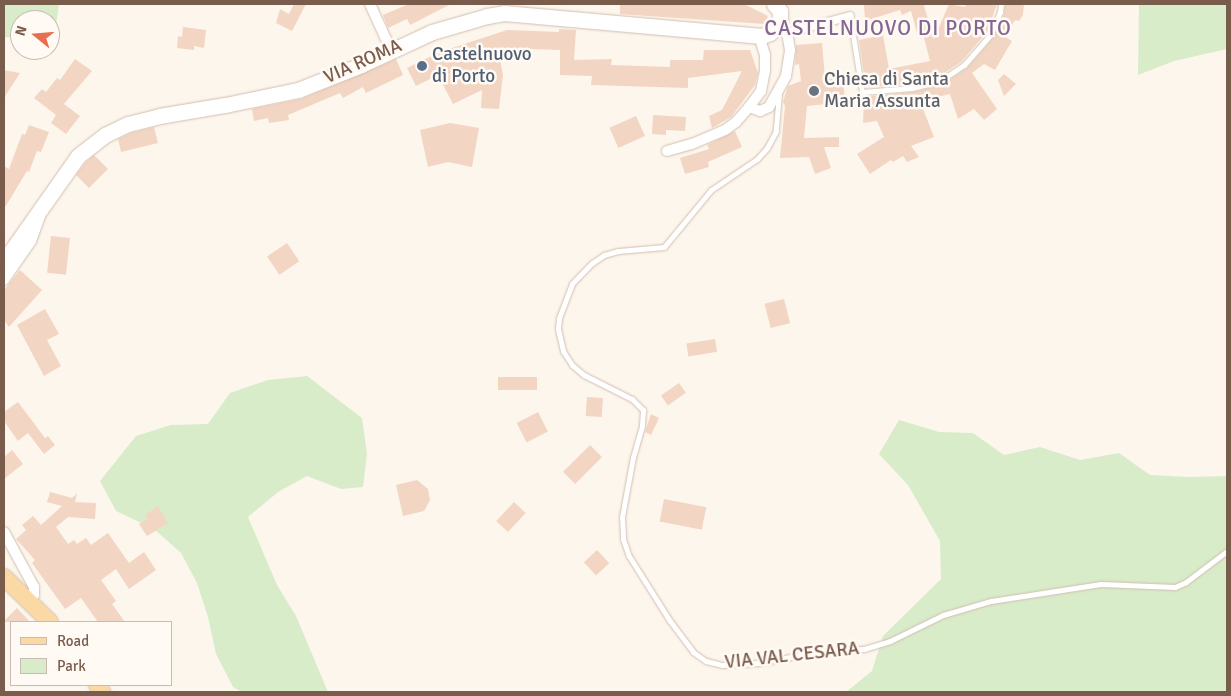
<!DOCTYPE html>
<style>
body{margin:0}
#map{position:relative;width:1231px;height:696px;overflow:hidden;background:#fdf6ec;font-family:Signika,sans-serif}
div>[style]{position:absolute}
.green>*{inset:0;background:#d8ecc9}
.building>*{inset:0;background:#f3d5c3;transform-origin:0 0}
.roads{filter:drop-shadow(0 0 1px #d1beb0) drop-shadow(0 0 1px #d1beb0)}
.service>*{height:5px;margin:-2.5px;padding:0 2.5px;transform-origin:2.5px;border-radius:2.5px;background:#fff}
.pedestrian>*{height:8px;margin:-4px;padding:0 4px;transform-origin:4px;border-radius:4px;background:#fff}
.minor>*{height:10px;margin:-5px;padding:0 5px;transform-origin:5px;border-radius:5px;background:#fff}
.secondary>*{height:15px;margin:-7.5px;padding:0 7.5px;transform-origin:7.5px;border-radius:7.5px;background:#fff}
.primary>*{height:16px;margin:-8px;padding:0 8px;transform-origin:8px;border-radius:8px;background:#fbd9a5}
.dots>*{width:14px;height:14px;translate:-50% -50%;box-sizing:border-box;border:2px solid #fffaf3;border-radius:50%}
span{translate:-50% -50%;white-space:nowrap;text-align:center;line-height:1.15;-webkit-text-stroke:5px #fffaf3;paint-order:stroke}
.service-label{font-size:19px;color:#4e5e75}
.left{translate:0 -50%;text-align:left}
.street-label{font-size:19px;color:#7a5c4d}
.worship-label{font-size:19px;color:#5b616d}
.quarter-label{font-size:21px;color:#846695;letter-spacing:1px}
.frame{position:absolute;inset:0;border:5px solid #7a5c4d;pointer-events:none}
.legend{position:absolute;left:10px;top:621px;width:162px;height:65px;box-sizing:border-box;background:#fffaf3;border:1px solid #cabbb1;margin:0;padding:6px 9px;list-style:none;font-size:15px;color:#7a5c4d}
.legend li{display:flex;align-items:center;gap:10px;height:25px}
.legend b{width:25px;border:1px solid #cabbb1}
.north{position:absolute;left:10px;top:10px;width:50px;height:50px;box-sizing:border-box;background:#fffaf3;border:1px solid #cabbb1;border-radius:50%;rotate:287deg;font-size:14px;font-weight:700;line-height:20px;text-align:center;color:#7a5c4d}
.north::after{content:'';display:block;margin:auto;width:18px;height:22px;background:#e76f51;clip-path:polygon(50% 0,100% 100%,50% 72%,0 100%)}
</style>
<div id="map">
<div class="green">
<div style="clip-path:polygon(4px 4px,59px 4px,54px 40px,50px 40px,50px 20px,20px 20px,20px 38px,4px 37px)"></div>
<div style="clip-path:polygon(1139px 4px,1227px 4px,1227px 49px,1174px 61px,1138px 75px)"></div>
<div style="clip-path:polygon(307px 376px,362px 418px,367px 454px,363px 487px,341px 489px,307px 476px,278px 492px,248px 517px,277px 585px,296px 616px,328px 692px,242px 692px,233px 687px,216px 654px,208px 617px,197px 583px,181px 553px,154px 529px,116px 511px,100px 481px,136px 436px,171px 425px,208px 424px,230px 393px,268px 380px)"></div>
<div style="clip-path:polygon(899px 420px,939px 432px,973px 433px,1004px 455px,1040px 447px,1080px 460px,1119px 453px,1150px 475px,1189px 477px,1227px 476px,1227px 692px,846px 692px,872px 671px,883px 636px,941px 579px,940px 541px,908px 485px,879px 454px)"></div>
</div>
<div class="building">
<div style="clip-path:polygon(294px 4px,306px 4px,292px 31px,276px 23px,280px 9px,289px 14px)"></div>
<div style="clip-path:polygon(409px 4px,451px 4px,410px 25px,407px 19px,388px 28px,383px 15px)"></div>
<div style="clip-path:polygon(744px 4px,768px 16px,765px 24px,620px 14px,620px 5px)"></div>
<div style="clip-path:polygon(864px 4px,928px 4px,924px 6px,934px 39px,949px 4px,965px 7px,966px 4px,997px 4px,987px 32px,961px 62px,938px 77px,911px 84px,866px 87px,859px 40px,883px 35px,889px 69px,930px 61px,923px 34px,918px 36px,911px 11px,902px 15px,900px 10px,865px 21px)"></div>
<div style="clip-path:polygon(1005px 4px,1024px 4px,1023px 15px,1019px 21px,1015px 20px,1005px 37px,1012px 41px,995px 70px,984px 64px,972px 73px,997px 109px,984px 120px,974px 109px,958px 119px,950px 94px,920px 101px,934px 137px,911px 146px,919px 157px,907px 162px,903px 156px,893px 162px,891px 160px,870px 174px,857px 154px,884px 137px,877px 121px,863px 123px,864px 97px,913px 92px,942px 85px,967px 68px,994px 37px,1004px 14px)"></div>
<div style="clip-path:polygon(183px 27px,206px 30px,204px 48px,194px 46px,194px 50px,177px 48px,178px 36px,182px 37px)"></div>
<div style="clip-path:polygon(559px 29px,576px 30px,574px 60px,612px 59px,611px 65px,670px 67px,670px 60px,703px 60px,704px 50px,750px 50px,758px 73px,755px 85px,731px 117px,712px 128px,709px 116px,722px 110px,742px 71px,688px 78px,688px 88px,591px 85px,592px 76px,560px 75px,560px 50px,498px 48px,503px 75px,499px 109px,481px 108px,482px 90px,453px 104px,438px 75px,416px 86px,407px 68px,440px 52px,507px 30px,559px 32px)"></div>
<div style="clip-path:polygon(822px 43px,825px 78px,843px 75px,845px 102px,807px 106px,804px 138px,839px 137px,839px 147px,824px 147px,831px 168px,815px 174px,809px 157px,780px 158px,785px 106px,783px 102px,788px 86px,801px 81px,799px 64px,795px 65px,796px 45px)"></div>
<div style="clip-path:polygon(75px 59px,92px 71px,64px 104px,80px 116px,66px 134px,51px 123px,56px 115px,34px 98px,42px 89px,46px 92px,57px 78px,60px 80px)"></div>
<div style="clip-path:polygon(396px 59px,403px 75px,366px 93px,363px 87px,343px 98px,340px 93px,288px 115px,289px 120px,269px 123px,268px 118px,254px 121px,252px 109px,301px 99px)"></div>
<div style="clip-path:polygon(4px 70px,20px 73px,4px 98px)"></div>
<div style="clip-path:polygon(1004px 74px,1016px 84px,1004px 96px,998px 80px)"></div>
<div style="clip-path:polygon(653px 115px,686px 117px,685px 131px,666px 130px,666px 135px,652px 134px)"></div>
<div style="left:636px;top:116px;width:22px;height:29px;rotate:66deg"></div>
<div style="clip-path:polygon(450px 123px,479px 128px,472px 167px,448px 162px,428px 167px,420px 130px)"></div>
<div style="clip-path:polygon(29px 125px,49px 132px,41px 152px,37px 151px,29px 172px,27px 171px,4px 209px,4px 166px,9px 169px,22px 134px,25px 135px)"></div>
<div style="clip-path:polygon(154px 127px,158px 143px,121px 152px,118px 139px,131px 133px)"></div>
<div style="clip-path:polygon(735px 131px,742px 147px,708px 162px,709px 167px,685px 174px,680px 158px,709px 149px,707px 145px)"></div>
<div style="clip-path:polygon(94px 155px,108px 169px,89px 188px,76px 175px,85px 163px)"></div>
<div style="left:51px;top:236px;width:19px;height:37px;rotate:6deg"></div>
<div style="left:287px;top:243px;width:22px;height:24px;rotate:56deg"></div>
<div style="clip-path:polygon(20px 270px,42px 290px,9px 327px,4px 320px,4px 290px)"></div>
<div style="left:784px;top:299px;width:25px;height:20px;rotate:76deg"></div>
<div style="clip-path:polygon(45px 309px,59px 334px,47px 340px,61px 366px,44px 376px,17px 325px)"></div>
<div style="left:715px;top:339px;width:13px;height:29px;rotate:81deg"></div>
<div style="left:537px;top:377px;width:13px;height:39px;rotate:90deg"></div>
<div style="left:679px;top:383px;width:12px;height:22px;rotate:55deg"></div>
<div style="left:587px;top:397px;width:16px;height:19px;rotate:4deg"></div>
<div style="clip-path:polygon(18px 402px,45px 438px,48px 436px,55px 445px,44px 454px,28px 433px,18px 441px,4px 421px,4px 412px)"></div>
<div style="left:538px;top:412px;width:22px;height:24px;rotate:63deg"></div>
<div style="clip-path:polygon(651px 414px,659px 418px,651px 435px,645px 432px)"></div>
<div style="left:590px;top:445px;width:17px;height:38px;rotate:45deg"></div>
<div style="clip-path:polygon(12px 450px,23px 464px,4px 479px,4px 457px)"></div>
<div style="clip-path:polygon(417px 480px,428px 489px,430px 500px,424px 511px,403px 516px,396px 485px)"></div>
<div style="clip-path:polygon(50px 492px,72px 498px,77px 493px,75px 502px,96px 503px,95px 519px,68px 517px,56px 527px,68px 544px,74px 540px,77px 544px,86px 538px,91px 545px,108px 533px,129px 563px,144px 552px,156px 570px,129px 589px,116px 569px,101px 580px,116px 601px,112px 604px,125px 622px,98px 622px,81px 598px,65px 609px,32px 563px,35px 560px,16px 539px,26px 530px,22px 525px,33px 516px,41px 525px,62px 506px,47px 502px)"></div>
<div style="left:664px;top:499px;width:43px;height:23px;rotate:11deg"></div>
<div style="left:514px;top:502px;width:16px;height:26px;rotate:43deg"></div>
<div style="clip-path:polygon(158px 506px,168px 523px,147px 536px,139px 524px,148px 519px,145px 515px)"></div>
<div style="left:597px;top:550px;width:18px;height:18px;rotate:47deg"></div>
<div style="clip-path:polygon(17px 608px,30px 622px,4px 622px,4px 621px)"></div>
</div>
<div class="roads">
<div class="service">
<div style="left:850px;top:16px;width:77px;rotate:81deg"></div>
<div style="left:862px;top:92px;width:50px;rotate:-4.6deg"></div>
<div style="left:912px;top:88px;width:29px;rotate:-14deg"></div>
<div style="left:940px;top:81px;width:29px;rotate:-34deg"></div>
<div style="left:964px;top:65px;width:41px;rotate:-48.9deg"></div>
<div style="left:991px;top:34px;width:24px;rotate:-68deg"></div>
<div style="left:1000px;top:12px;width:8px;rotate:-83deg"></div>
<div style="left:779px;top:93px;width:38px;rotate:95deg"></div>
<div style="left:776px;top:131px;width:19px;rotate:118deg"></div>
<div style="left:767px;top:148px;width:15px;rotate:132deg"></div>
<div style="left:757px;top:159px;width:55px;rotate:146deg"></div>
<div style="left:711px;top:190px;width:74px;rotate:129.5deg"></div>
<div style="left:664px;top:247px;width:46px;rotate:175deg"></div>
<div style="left:618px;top:251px;width:15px;rotate:164deg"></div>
<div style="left:604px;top:255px;width:14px;rotate:146deg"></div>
<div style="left:592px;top:263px;width:29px;rotate:134deg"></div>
<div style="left:572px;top:284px;width:36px;rotate:111deg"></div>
<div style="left:559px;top:318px;width:11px;rotate:95deg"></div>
<div style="left:558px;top:329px;width:23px;rotate:77deg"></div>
<div style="left:563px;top:351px;width:17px;rotate:57deg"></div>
<div style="left:572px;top:365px;width:16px;rotate:40deg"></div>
<div style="left:584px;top:375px;width:54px;rotate:26.6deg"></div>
<div style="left:632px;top:399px;width:16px;rotate:45deg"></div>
<div style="left:643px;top:410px;width:16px;rotate:94deg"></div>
<div style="left:642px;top:426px;width:32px;rotate:106deg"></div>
<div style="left:633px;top:457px;width:61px;rotate:100.4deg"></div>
<div style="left:622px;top:517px;width:22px;rotate:87deg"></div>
<div style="left:623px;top:539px;width:18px;rotate:71deg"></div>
<div style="left:629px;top:556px;width:77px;rotate:57.8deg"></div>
<div style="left:670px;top:621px;width:39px;rotate:53deg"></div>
<div style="left:693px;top:652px;width:16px;rotate:35deg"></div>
<div style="left:706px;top:661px;width:16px;rotate:14deg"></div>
<div style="left:722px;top:665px;width:36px;rotate:-3deg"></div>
<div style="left:758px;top:663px;width:66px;rotate:-10.5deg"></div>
<div style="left:823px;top:651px;width:41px;rotate:-2.8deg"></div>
<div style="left:864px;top:649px;width:27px;rotate:-17deg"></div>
<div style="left:890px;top:641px;width:59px;rotate:-26.1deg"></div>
<div style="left:943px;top:615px;width:50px;rotate:-16.3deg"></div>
<div style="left:991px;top:601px;width:111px;rotate:-8.8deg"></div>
<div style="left:1101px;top:584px;width:74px;rotate:2.3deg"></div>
<div style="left:1175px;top:587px;width:12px;rotate:-24deg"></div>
<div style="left:1186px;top:582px;width:51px;rotate:-37.1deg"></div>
</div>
<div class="pedestrian">
<div style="left:787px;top:33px;width:65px;rotate:-15.1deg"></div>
</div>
<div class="minor">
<div style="left:370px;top:4px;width:51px;rotate:65.5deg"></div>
<div style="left:749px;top:107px;width:12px;rotate:20deg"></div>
<div style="left:760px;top:111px;width:10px;rotate:-24deg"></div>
<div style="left:769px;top:107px;width:35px;rotate:-61deg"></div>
<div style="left:786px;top:76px;width:26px;rotate:-81deg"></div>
<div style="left:790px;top:50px;width:17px;rotate:-100deg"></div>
<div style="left:787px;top:33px;width:14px;rotate:-120deg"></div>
<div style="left:667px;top:151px;width:26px;rotate:-16deg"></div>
<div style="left:692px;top:144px;width:36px;rotate:-23deg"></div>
<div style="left:725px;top:130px;width:14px;rotate:-36deg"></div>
<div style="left:736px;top:122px;width:20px;rotate:-49deg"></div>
<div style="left:749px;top:107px;width:20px;rotate:-53deg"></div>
<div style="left:761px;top:91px;width:20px;rotate:-79deg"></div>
<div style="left:765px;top:71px;width:16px;rotate:-90deg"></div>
<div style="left:765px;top:55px;width:21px;rotate:-107deg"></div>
<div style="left:4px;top:280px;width:47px;rotate:-55.3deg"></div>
<div style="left:31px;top:241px;width:27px;rotate:-70deg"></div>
<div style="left:4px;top:532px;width:63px;rotate:61.4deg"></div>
<div style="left:34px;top:587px;width:8px;rotate:90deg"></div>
<div style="left:34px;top:595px;width:9px;rotate:131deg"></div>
</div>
<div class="secondary">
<div style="left:4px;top:261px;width:128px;rotate:-54.8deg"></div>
<div style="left:78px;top:156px;width:34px;rotate:-38deg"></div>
<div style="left:105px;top:135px;width:25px;rotate:-26deg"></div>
<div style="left:128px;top:124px;width:32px;rotate:-14deg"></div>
<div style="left:159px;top:116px;width:67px;rotate:-9.5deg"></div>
<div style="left:225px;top:105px;width:75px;rotate:-11.6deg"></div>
<div style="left:298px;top:90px;width:68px;rotate:-21.6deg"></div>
<div style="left:361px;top:65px;width:78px;rotate:-24.9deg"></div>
<div style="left:432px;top:32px;width:57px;rotate:-16.2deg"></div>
<div style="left:487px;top:16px;width:17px;rotate:-10deg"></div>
<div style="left:504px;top:13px;width:259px;rotate:5.1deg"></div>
<div style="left:762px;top:36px;width:9px;rotate:-21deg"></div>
<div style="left:770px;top:33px;width:16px;rotate:-50deg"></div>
<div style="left:780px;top:21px;width:10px;rotate:-90deg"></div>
<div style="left:780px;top:11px;width:9px;rotate:-131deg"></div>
</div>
<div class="primary">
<div style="left:4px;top:577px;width:64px;rotate:44.4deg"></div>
<div style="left:97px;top:685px;width:9px;rotate:54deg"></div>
</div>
</div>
<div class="dots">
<div style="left:422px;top:66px;background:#5c6f8a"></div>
<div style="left:814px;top:91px;background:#6b7280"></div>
</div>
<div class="service-label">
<span class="left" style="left:432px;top:66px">Castelnuovo<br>di Porto</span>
</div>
<div class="street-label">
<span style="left:363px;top:62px;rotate:-24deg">VIA ROMA</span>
<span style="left:792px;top:656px;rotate:-6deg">VIA VAL CESARA</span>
</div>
<div class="worship-label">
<span class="left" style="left:824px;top:91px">Chiesa di Santa<br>Maria Assunta</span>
</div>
<div class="quarter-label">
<span style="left:888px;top:28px">CASTELNUOVO DI PORTO</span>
</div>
<div class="frame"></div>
<ul class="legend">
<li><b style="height:6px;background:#fbd9a5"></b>Road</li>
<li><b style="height:14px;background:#d8ecc9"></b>Park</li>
</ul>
<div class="north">N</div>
</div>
